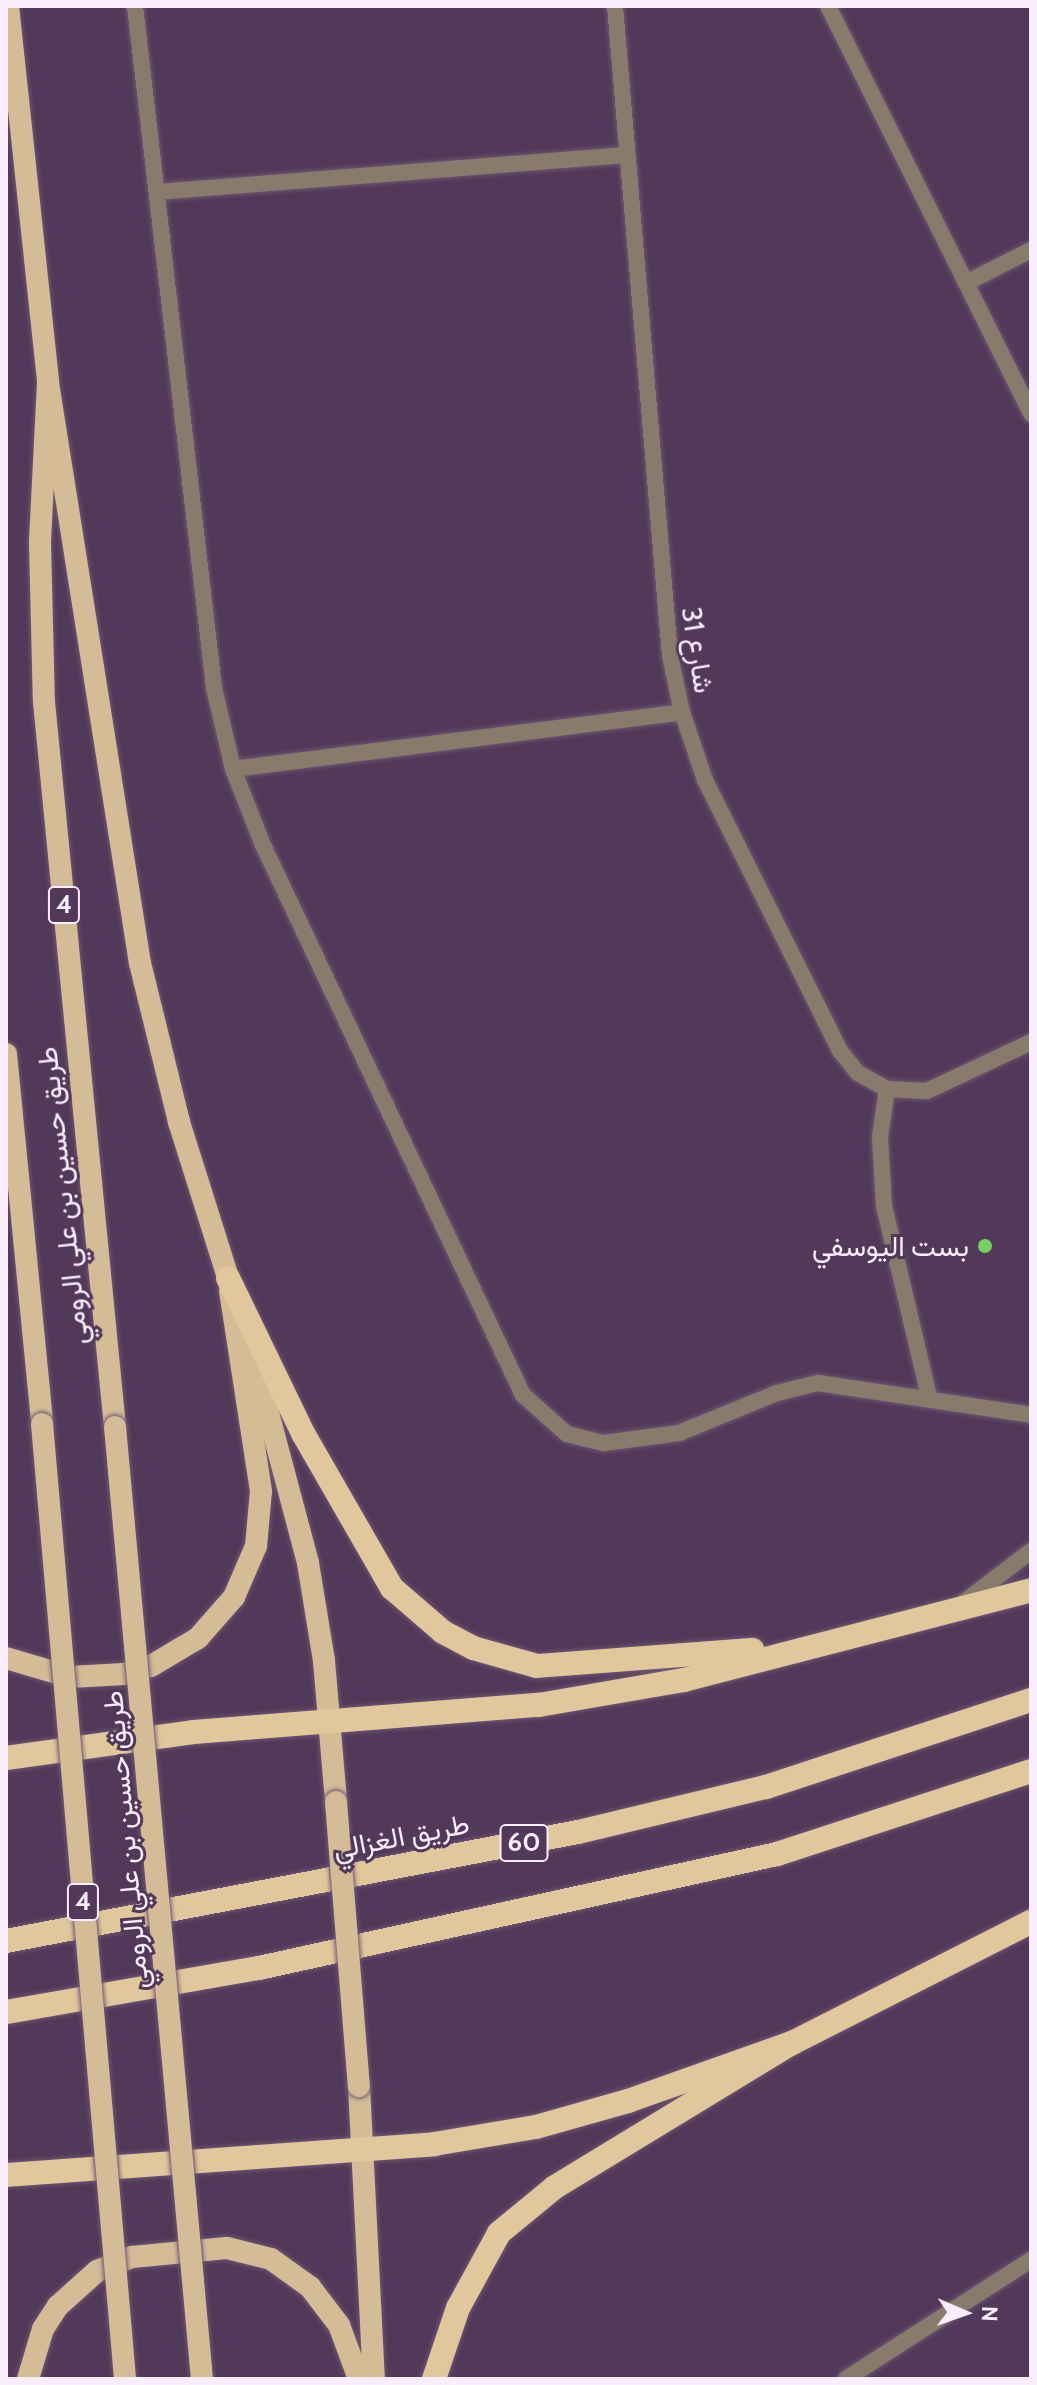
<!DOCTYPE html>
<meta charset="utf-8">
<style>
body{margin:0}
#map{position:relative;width:1037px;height:2385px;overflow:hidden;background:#533959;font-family:Cabin,Vazirmatn,sans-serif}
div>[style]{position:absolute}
.roads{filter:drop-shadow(0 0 2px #6e5673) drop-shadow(0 0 2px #6e5673)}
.service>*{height:16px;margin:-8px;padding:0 8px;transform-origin:8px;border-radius:8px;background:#877c6b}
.minor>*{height:16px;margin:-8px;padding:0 8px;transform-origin:8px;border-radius:8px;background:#877c6b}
.trunk>*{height:22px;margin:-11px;padding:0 11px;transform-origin:11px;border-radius:11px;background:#d4bc96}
.motorway>*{height:24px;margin:-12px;padding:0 12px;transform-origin:12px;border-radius:12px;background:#e0c79c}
.bridges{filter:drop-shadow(0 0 2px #6e5673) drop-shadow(0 0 2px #6e5673)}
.trunk-bridge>*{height:22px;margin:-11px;padding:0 11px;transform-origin:11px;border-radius:11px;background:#d4bc96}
.dots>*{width:22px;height:22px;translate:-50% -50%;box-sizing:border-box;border:4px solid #533959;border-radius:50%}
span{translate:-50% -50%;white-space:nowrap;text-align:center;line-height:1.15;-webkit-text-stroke:6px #533959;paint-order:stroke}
.shield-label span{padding:2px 6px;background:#533959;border:2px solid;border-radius:6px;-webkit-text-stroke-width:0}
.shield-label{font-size:26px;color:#faedfd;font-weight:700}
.street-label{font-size:28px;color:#faedfd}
.poi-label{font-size:28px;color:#faedfd}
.right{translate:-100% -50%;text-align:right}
.frame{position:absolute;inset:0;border:8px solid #faedfd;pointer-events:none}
.north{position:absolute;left:925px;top:2273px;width:80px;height:80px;-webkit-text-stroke:6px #533959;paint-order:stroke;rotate:92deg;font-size:22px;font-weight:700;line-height:32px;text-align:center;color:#faedfd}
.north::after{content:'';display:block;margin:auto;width:28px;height:36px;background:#faedfd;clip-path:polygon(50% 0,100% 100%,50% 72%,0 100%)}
</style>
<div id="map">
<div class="roads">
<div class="service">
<div style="left:157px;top:192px;width:472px;rotate:-4.5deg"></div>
<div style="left:233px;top:769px;width:453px;rotate:-7.2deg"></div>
<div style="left:887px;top:1089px;width:49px;rotate:98.3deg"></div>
<div style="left:880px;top:1137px;width:69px;rotate:86.7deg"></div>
<div style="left:884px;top:1206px;width:199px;rotate:76.7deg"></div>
<div style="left:846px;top:2379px;width:220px;rotate:-32.8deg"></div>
</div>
<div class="minor">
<div style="left:135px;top:6px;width:687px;rotate:83.39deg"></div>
<div style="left:214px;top:688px;width:83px;rotate:76.8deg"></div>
<div style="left:233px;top:769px;width:82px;rotate:68.5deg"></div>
<div style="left:263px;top:845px;width:608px;rotate:64.7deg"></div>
<div style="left:523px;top:1395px;width:59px;rotate:41.6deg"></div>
<div style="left:567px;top:1434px;width:38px;rotate:14deg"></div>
<div style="left:604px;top:1443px;width:76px;rotate:-7.6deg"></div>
<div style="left:679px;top:1433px;width:106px;rotate:-22.2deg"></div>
<div style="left:777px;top:1393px;width:42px;rotate:-13.7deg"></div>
<div style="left:818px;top:1383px;width:215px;rotate:8.5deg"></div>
<div style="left:615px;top:6px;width:652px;rotate:85.16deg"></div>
<div style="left:670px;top:656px;width:57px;rotate:77.9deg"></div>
<div style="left:682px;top:712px;width:72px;rotate:71.3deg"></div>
<div style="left:705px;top:780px;width:303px;rotate:63.5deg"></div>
<div style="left:840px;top:1051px;width:28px;rotate:51deg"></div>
<div style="left:858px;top:1073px;width:33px;rotate:29deg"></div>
<div style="left:887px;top:1089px;width:40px;rotate:2.9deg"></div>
<div style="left:927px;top:1091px;width:115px;rotate:-25.2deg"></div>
<div style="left:828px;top:6px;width:456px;rotate:63.5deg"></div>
<div style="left:966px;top:283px;width:73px;rotate:-26.9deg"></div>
<div style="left:959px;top:1606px;width:91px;rotate:-37.4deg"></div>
</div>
<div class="trunk">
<div style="left:8px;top:6px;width:379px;rotate:83.9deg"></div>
<div style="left:48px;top:383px;width:160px;rotate:92.9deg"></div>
<div style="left:40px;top:543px;width:159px;rotate:88.6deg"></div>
<div style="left:44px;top:702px;width:728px;rotate:84.41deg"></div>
<div style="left:48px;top:383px;width:587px;rotate:80.99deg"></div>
<div style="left:140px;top:963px;width:164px;rotate:76.2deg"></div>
<div style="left:179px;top:1122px;width:179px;rotate:72.5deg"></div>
<div style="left:6px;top:1054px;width:372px;rotate:84.4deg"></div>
<div style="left:249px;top:1341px;width:230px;rotate:75.1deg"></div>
<div style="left:308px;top:1563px;width:99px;rotate:80.7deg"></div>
<div style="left:324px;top:1661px;width:142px;rotate:85.1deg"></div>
<div style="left:6px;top:1658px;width:67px;rotate:16.5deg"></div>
<div style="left:70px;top:1677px;width:54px;rotate:-3.2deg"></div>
<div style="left:124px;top:1674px;width:28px;rotate:-17deg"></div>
<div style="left:151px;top:1666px;width:55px;rotate:-30.8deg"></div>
<div style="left:198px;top:1638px;width:55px;rotate:-48.7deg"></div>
<div style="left:234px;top:1597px;width:56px;rotate:-66.7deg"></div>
<div style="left:256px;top:1546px;width:55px;rotate:-84.8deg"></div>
<div style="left:261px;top:1491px;width:202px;rotate:-98.8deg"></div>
<div style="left:359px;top:2086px;width:293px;rotate:87.1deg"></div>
<div style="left:28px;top:2379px;width:52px;rotate:-73.3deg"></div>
<div style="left:43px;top:2329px;width:27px;rotate:-57deg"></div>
<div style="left:58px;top:2306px;width:52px;rotate:-41.9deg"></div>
<div style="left:97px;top:2271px;width:38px;rotate:-22deg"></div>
<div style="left:132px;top:2257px;width:95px;rotate:-5.4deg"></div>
<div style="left:227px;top:2248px;width:45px;rotate:14deg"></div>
<div style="left:271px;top:2259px;width:48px;rotate:35.7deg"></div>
<div style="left:310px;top:2287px;width:48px;rotate:52.7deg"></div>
<div style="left:339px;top:2325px;width:58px;rotate:69.7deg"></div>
</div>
<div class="motorway">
<div style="left:228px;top:1278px;width:174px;rotate:64.2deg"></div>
<div style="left:304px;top:1435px;width:177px;rotate:60.1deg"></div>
<div style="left:392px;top:1588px;width:67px;rotate:40.8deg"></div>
<div style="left:443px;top:1632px;width:34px;rotate:28deg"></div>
<div style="left:473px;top:1648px;width:66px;rotate:15.7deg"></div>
<div style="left:537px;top:1666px;width:216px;rotate:-4.3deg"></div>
<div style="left:6px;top:1758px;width:189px;rotate:-7.9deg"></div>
<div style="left:193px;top:1732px;width:347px;rotate:-4.5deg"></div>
<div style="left:539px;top:1705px;width:147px;rotate:-9.8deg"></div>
<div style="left:684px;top:1680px;width:358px;rotate:-14.5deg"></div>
<div style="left:6px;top:1941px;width:582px;rotate:-10.79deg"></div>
<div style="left:578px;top:1832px;width:193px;rotate:-13.5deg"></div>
<div style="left:766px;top:1787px;width:279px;rotate:-18.2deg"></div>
<div style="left:6px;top:2012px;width:257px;rotate:-9.9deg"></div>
<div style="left:259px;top:1968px;width:530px;rotate:-12.41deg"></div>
<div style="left:777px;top:1854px;width:267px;rotate:-18.1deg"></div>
<div style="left:6px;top:2175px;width:429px;rotate:-4.1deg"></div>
<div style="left:434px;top:2144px;width:103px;rotate:-9.5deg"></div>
<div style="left:536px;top:2127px;width:96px;rotate:-15.8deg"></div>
<div style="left:628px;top:2101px;width:174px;rotate:-19.5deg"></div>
<div style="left:434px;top:2379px;width:75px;rotate:-71.3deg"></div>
<div style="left:458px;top:2308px;width:85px;rotate:-61.3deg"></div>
<div style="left:499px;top:2233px;width:72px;rotate:-39.4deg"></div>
<div style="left:555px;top:2187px;width:277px;rotate:-31.3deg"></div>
<div style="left:792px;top:2043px;width:268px;rotate:-26.9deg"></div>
</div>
</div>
<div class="bridges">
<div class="trunk-bridge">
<div style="left:42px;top:1424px;width:959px;rotate:85.03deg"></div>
<div style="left:115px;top:1427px;width:956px;rotate:84.78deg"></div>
<div style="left:336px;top:1802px;width:285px;rotate:85.4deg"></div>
</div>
</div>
<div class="dots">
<div style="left:985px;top:1246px;background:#73d25c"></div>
</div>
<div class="shield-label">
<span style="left:64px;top:905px">4</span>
<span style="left:524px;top:1843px">60</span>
<span style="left:83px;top:1902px">4</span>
</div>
<div class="street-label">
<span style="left:698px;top:650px;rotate:81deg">شارع 31</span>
<span style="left:62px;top:1196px;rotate:-96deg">طريق حسين بن علي الرومي</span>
<span style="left:401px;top:1836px;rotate:-11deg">طريق الغزالي</span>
<span style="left:125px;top:1840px;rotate:-95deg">طريق حسين بن علي الرومي</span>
</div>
<div class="poi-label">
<span class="right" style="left:969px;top:1246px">بست اليوسفي</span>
</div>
<div class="frame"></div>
<div class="north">N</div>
</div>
